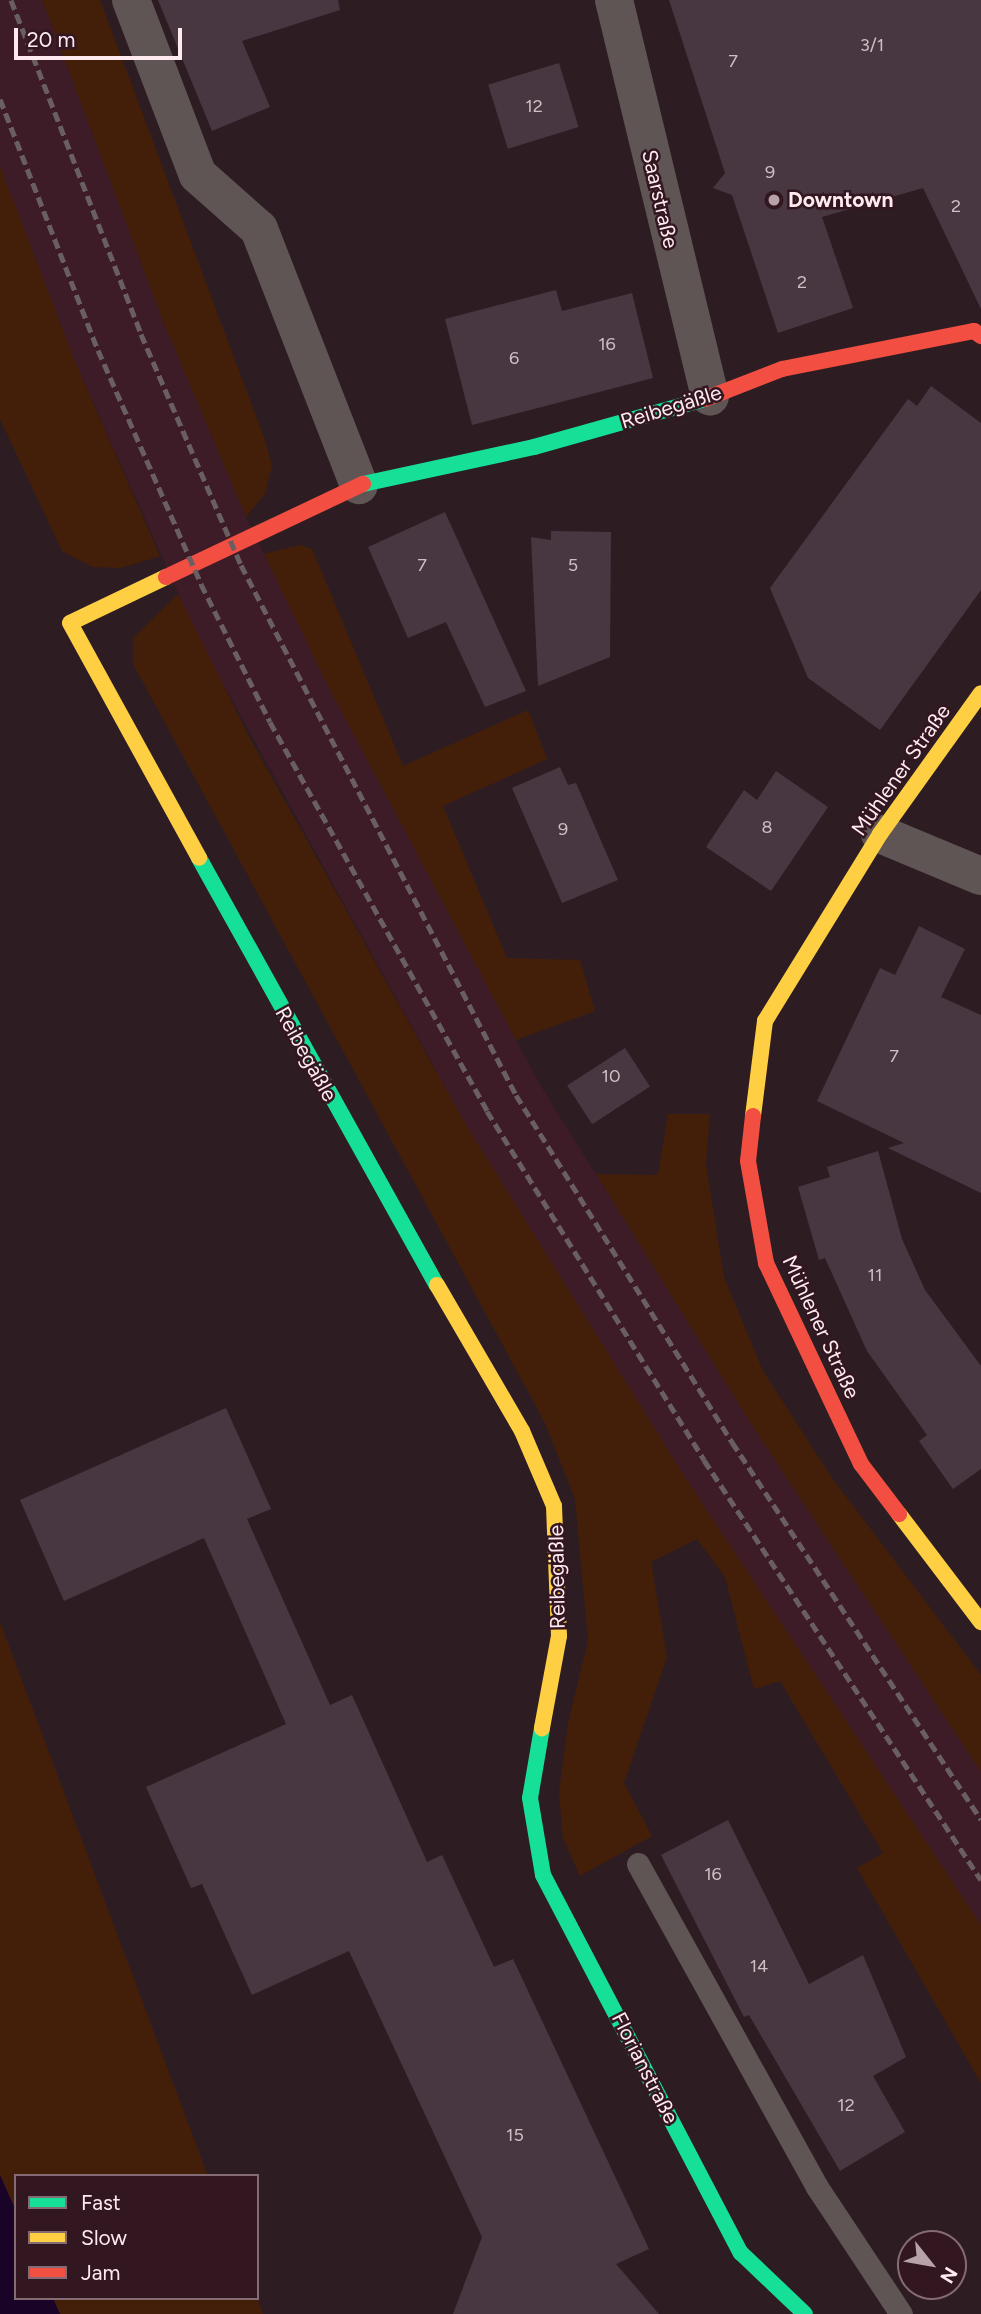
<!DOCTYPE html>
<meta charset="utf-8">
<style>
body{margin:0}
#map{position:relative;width:981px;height:2314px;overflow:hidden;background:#2d1d22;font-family:Figtree,sans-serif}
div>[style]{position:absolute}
.built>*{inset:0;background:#3d1b27}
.green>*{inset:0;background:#431f0a}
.water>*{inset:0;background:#190327}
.building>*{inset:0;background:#483741;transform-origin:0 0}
.lane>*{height:23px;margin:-11.5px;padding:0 11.5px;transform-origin:11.5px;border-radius:11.5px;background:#605555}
.street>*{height:38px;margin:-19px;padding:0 19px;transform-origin:19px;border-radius:19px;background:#605555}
.fast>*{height:16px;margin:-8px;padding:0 8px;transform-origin:8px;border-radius:8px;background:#16e098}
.slow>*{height:16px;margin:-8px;padding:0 8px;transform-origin:8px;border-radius:8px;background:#ffcf43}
.jam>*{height:16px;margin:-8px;padding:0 8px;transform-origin:8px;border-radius:8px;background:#f24e42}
.rail>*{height:5px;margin-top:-2.5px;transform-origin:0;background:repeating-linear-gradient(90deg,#695e60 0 10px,transparent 0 15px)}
.dots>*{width:19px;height:19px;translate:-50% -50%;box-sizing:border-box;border:4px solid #331720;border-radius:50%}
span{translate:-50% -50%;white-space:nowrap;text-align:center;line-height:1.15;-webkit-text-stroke:5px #331720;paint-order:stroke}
.number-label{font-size:18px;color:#d1bdc4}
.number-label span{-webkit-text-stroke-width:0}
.street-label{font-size:21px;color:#ffeaf0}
.poi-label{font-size:21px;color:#ffeaf0;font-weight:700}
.left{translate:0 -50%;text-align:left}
.legend{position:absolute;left:14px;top:2174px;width:245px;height:126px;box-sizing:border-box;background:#331720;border:2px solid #856b73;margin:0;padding:9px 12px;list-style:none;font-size:21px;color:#ffeaf0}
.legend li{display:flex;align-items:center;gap:14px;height:35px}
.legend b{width:35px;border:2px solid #856b73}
.north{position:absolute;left:897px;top:2230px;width:70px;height:70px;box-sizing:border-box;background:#331720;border:2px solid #856b73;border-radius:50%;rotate:121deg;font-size:19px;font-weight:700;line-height:28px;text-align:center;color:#ffeaf0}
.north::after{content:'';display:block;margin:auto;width:24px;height:32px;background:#b6a2a8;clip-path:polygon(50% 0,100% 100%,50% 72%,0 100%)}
.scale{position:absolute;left:14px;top:28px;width:168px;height:32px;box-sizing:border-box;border:4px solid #ffeaf0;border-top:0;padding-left:9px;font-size:21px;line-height:24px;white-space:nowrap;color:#ffeaf0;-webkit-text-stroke:5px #331720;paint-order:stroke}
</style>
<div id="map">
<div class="built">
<div style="clip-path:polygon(0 0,42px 0,165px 326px,246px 517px,330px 690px,539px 1083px,753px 1427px,981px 1772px,981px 1925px,683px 1474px,465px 1123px,200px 642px,74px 359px,0 166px)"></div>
</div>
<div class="green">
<div style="clip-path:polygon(42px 0,100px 0,265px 440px,272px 466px,265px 494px,246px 517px,165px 326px)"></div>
<div style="clip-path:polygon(0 166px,74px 359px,160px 556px,121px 568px,92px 567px,62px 551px,0 419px)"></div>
<div style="clip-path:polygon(300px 545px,312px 549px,403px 766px,528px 710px,547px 759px,443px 806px,507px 958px,580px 960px,595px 1011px,516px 1040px,330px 690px,264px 554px)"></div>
<div style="clip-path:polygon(178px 594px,247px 733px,465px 1123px,683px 1474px,981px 1925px,981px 2083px,857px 1868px,883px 1853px,780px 1681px,754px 1689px,725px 1577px,697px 1539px,651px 1562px,667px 1657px,624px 1783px,652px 1836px,580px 1876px,563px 1838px,559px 1792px,568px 1723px,588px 1641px,575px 1499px,545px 1423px,133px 664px,133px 638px)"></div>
<div style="clip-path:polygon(668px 1114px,710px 1114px,706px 1165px,724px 1277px,763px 1371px,832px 1478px,981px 1675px,981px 1772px,753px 1427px,596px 1174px,658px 1175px)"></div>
<div style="clip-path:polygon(0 1622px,208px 2176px,16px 2176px,16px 2298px,257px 2298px,263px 2314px,0 2314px)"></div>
</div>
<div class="water">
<div style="clip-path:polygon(0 2175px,16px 2211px,16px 2298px,53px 2298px,60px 2314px,0 2314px)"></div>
</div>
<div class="building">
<div style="clip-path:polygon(158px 0,338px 0,340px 10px,242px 41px,270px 107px,212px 131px)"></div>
<div style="clip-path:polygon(669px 0,981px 0,981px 309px,923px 188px,822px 217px,853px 308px,778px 333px,732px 195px,713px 188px,725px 173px)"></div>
<div style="left:559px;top:63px;width:67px;height:74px;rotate:73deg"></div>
<div style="clip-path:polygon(556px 290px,562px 311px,632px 293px,653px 378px,472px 425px,445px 319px)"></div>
<div style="clip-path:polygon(931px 386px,981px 423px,981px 590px,880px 730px,808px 678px,770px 588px,908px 399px,917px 406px)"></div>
<div style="clip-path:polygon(445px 512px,526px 691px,485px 707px,446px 622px,408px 638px,368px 547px)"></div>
<div style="clip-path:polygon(551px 531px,611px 532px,610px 657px,538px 686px,531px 537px,551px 540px)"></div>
<div style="clip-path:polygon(560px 767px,568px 785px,576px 783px,618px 880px,562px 903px,512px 788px)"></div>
<div style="clip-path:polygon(776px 771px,828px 807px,771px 891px,706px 847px,744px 790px,757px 800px)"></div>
<div style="clip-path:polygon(919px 926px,965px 949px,941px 997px,981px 1015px,981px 1193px,888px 1148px,904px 1143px,817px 1101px,880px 968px,895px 975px)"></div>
<div style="left:625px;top:1048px;width:46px;height:69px;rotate:57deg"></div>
<div style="clip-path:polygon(878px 1151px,902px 1239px,925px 1290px,981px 1366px,981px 1469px,953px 1489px,919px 1441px,927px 1435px,867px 1351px,825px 1258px,819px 1260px,798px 1187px,830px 1177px,827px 1167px)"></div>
<div style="clip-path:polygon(226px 1408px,271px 1509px,247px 1519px,330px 1705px,352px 1695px,427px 1862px,442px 1855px,494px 1967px,513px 1959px,649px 2249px,616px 2264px,659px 2314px,453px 2314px,482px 2237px,349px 1951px,252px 1995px,202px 1884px,191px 1888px,146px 1787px,286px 1724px,204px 1538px,64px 1601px,20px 1500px)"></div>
<div style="clip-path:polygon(728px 1820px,809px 1984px,863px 1955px,906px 2057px,873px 2076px,905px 2132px,840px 2171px,749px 2015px,744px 2017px,661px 1855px)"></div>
</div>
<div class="lane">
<div style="left:638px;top:1864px;width:369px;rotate:61deg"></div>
<div style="left:817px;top:2187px;width:152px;rotate:56.5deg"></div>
</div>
<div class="street">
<div style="left:131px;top:0;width:187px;rotate:69.1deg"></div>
<div style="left:198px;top:175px;width:81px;rotate:41.5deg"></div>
<div style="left:259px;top:229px;width:275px;rotate:68.7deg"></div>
<div style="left:614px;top:0;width:408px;rotate:76.4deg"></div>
<div style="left:880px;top:834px;width:109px;rotate:22.6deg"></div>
</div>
<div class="fast">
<div style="left:363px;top:484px;width:175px;rotate:-12.2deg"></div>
<div style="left:534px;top:447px;width:178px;rotate:-15.7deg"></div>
<div style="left:199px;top:858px;width:489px;rotate:60.9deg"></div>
<div style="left:542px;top:1728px;width:71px;rotate:99.7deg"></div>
<div style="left:530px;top:1798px;width:78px;rotate:80.4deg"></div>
<div style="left:543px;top:1875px;width:427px;rotate:62.4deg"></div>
<div style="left:741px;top:2253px;width:88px;rotate:43.6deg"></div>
</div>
<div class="slow">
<div style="left:166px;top:577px;width:106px;rotate:154.4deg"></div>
<div style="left:70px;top:623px;width:268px;rotate:61.2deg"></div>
<div style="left:753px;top:1116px;width:96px;rotate:-82.8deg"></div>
<div style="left:765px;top:1021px;width:220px;rotate:-58.4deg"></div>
<div style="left:880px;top:834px;width:173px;rotate:-54.4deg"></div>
<div style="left:437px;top:1285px;width:169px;rotate:59.8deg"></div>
<div style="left:522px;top:1431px;width:82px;rotate:66.9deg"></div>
<div style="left:554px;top:1506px;width:130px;rotate:87.8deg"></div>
<div style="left:559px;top:1636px;width:94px;rotate:100.5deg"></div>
<div style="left:899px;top:1514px;width:136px;rotate:52.8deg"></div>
</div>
<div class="jam">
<div style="left:705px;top:399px;width:83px;rotate:-21.3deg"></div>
<div style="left:782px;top:369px;width:196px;rotate:-11.2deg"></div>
<div style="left:974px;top:331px;width:9px;rotate:36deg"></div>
<div style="left:166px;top:577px;width:218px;rotate:-25.3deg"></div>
<div style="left:753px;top:1116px;width:45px;rotate:96.3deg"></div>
<div style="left:748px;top:1161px;width:104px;rotate:80deg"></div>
<div style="left:766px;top:1263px;width:222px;rotate:64.7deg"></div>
<div style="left:861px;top:1464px;width:63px;rotate:52.8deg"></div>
</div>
<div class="rail">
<div style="left:11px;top:0;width:358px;rotate:68.7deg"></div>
<div style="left:141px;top:334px;width:252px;rotate:66.6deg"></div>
<div style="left:241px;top:565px;width:597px;rotate:62.58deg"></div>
<div style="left:516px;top:1095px;width:409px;rotate:58.1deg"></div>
<div style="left:732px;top:1442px;width:452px;rotate:56.6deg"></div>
<div style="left:0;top:99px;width:269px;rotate:68.7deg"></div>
<div style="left:98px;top:350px;width:256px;rotate:66.2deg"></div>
<div style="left:201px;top:584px;width:154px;rotate:63.4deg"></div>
<div style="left:270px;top:722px;width:445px;rotate:60.8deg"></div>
<div style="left:487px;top:1111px;width:411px;rotate:58.1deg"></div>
<div style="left:704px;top:1460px;width:503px;rotate:56.59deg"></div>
</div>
<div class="dots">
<div style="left:774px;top:200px;background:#b6a2a8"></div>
</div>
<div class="number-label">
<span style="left:872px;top:45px">3/1</span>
<span style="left:733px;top:61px">7</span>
<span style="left:534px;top:106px">12</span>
<span style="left:770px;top:172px">9</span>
<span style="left:956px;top:206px">2</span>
<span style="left:802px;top:282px">2</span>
<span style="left:607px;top:344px">16</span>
<span style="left:514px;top:358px">6</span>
<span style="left:422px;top:565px">7</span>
<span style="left:573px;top:565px">5</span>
<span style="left:767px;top:827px">8</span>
<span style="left:563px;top:829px">9</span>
<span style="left:894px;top:1056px">7</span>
<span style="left:611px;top:1076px">10</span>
<span style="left:875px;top:1275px">11</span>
<span style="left:713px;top:1874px">16</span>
<span style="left:759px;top:1966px">14</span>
<span style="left:846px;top:2105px">12</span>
<span style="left:515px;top:2135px">15</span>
</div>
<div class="street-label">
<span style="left:660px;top:199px;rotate:77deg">Saarstraße</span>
<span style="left:671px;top:407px;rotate:-17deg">Reibegäßle</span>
<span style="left:901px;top:770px;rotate:-55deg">Mühlener Straße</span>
<span style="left:306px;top:1054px;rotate:61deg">Reibegäßle</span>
<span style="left:821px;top:1327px;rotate:65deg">Mühlener Straße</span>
<span style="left:557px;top:1577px;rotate:-91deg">Reibegäßle</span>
<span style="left:645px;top:2068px;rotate:63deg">Florianstraße</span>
</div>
<div class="poi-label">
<span class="left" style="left:788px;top:200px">Downtown</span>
</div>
<ul class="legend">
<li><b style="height:9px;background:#16e098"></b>Fast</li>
<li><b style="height:9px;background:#ffcf43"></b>Slow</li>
<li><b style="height:9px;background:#f24e42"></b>Jam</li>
</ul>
<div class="north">N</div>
<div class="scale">20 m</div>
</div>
